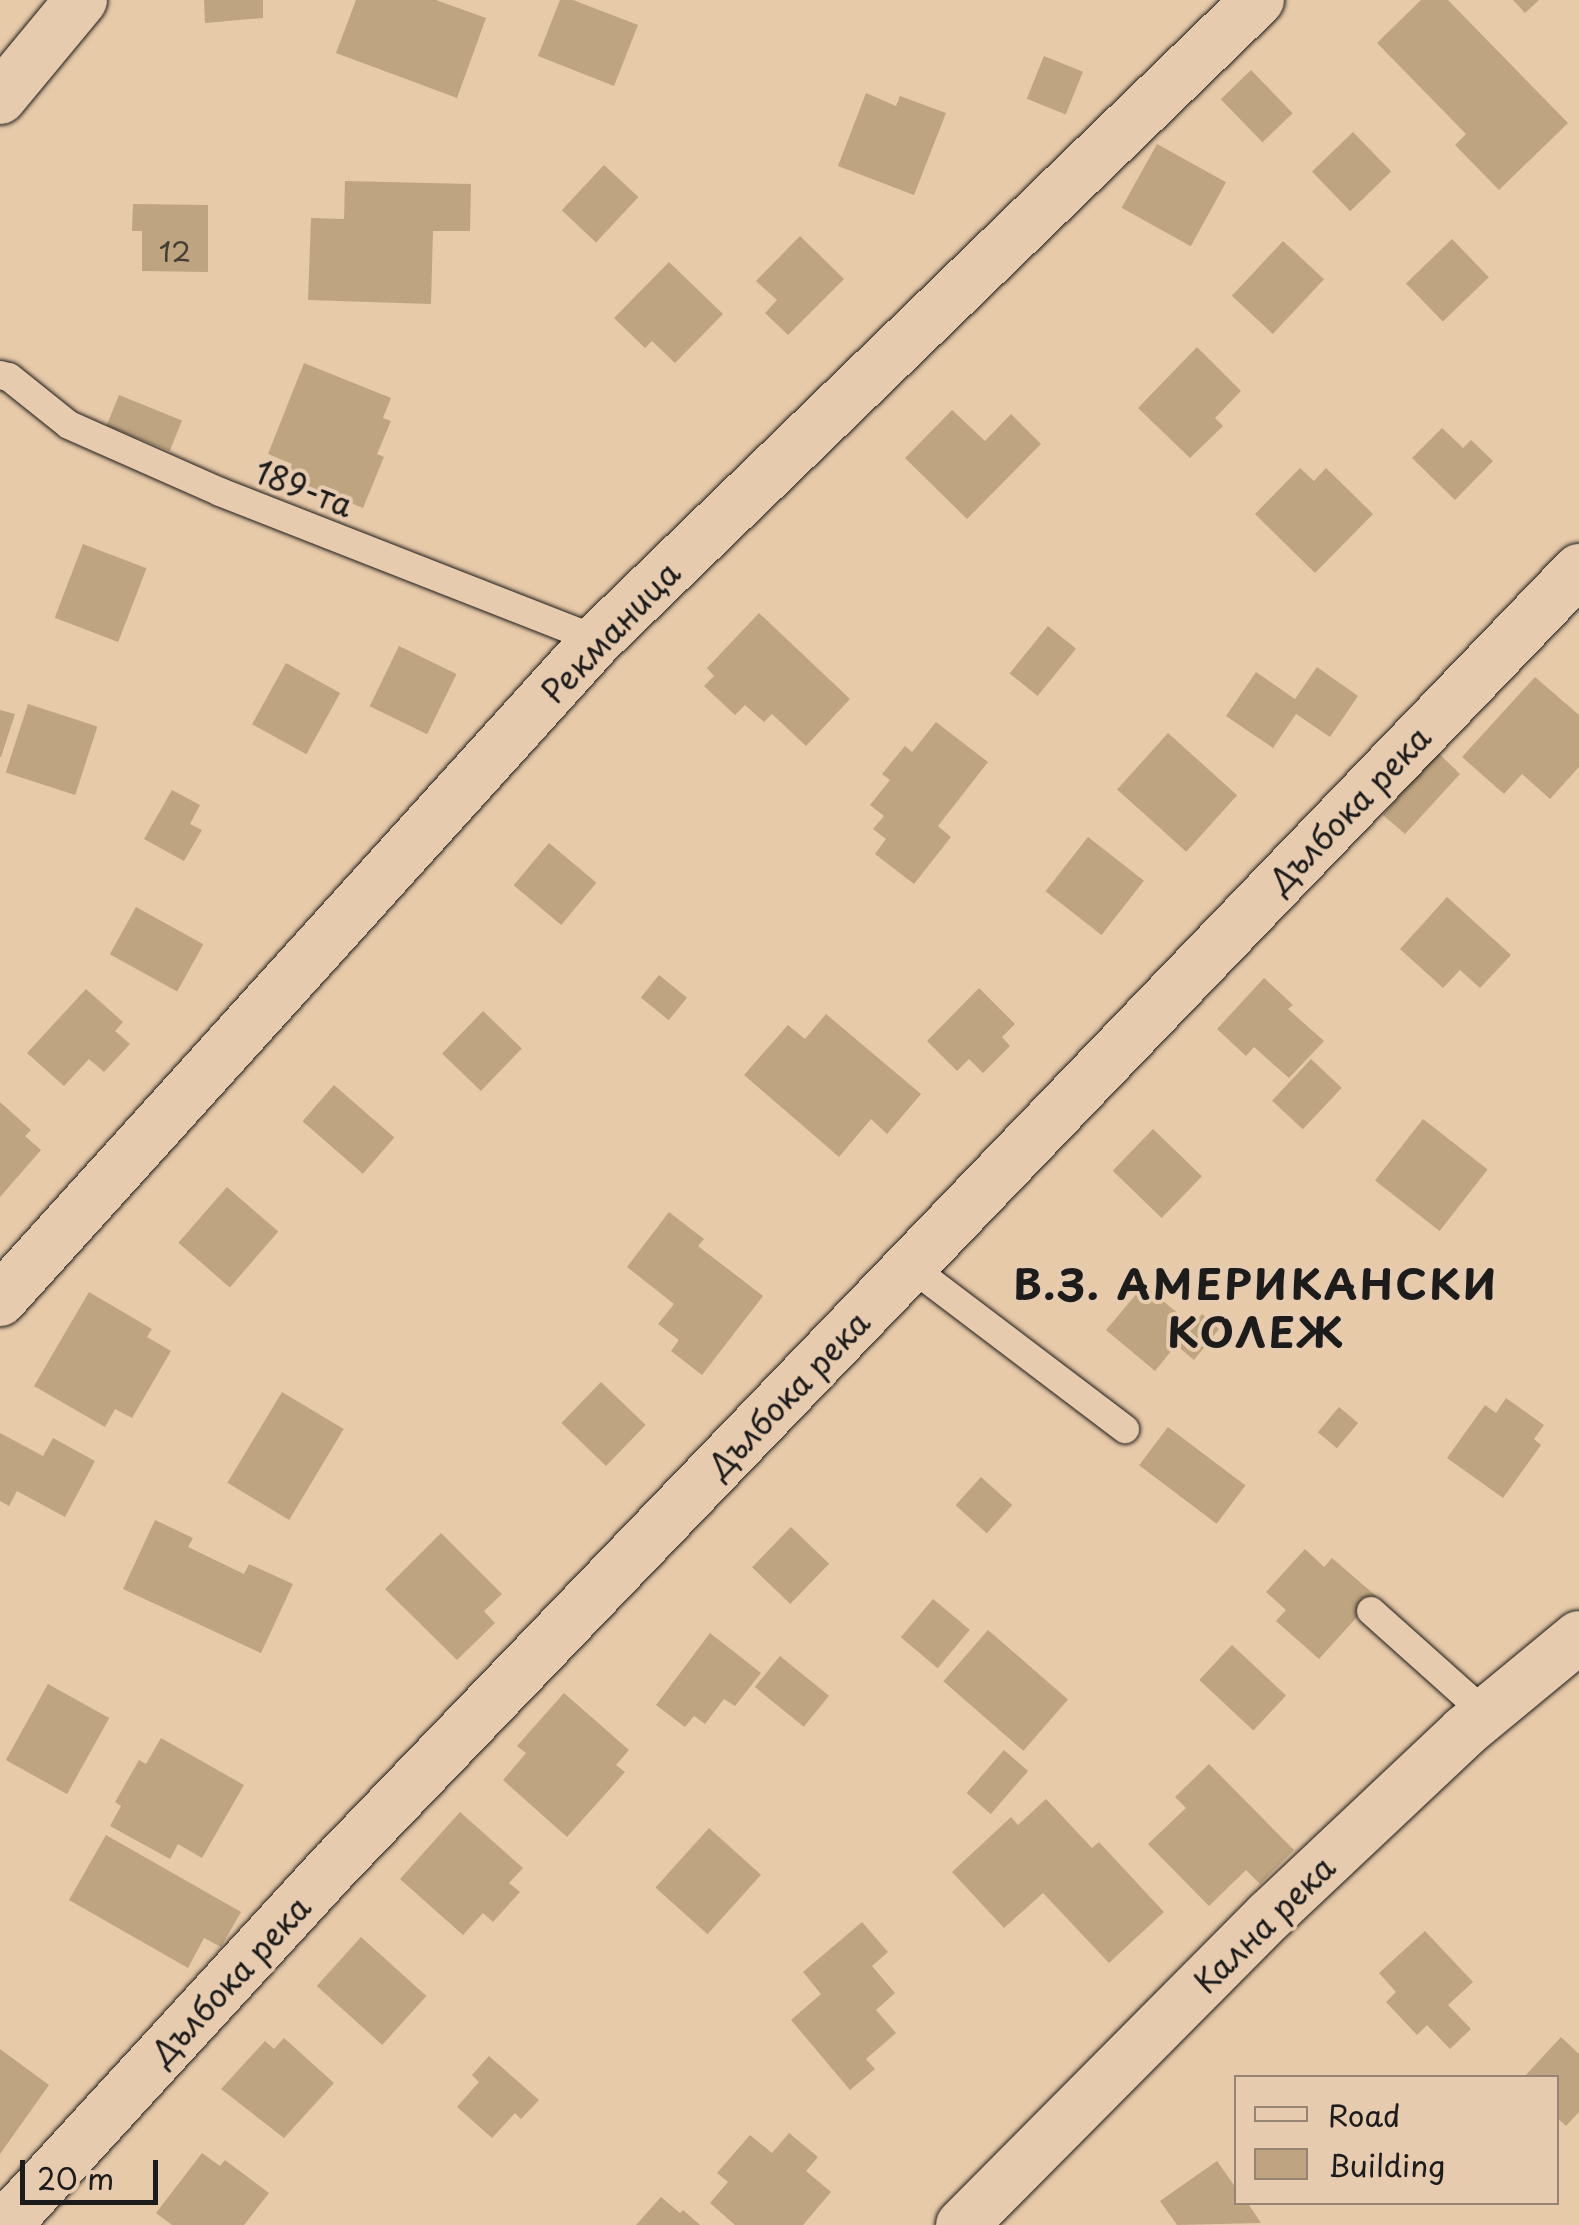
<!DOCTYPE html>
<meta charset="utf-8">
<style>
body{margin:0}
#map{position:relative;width:1579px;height:2225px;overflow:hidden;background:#e7caa8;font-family:"Playpen Sans",sans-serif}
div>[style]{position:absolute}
.building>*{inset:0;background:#bea580;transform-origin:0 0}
.roads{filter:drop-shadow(0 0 2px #1c1c1c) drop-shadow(0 0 2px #1c1c1c)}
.service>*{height:28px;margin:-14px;padding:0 14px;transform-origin:14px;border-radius:14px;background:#e7cbae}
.minor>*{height:52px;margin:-26px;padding:0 26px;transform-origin:26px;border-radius:26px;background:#e7cbae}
span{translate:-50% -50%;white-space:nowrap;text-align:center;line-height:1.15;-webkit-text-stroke:8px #e7cbae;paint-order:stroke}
.number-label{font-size:28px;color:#443e35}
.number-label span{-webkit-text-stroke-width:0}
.street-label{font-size:32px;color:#1c1c1c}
.district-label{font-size:42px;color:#1c1c1c;font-weight:700;letter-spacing:2.5px}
.legend{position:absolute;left:1234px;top:2075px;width:325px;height:130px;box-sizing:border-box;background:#e7cbae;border:2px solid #968574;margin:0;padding:12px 18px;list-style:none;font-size:30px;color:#1c1c1c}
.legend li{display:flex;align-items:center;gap:20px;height:50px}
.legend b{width:50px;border:2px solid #968574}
.scale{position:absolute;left:20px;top:2160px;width:138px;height:45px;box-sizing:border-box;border:5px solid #1c1c1c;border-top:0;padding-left:12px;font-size:30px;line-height:35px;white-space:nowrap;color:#1c1c1c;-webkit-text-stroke:8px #e7cbae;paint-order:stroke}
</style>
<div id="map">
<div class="building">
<div style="clip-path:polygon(204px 0,263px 0,263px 18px,205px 23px)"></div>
<div style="clip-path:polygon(356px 0,436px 0,486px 18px,457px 98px,336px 53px)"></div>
<div style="clip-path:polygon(560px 0,573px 0,638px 25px,614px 86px,538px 56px)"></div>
<div style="clip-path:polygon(1421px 0,1448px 0,1568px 123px,1499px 190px,1455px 145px,1466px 134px,1377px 43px)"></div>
<div style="clip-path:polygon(1513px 0,1539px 0,1525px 13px)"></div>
<div style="left:1044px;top:56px;width:42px;height:46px;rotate:22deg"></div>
<div style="left:1251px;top:70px;width:60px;height:42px;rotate:46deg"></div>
<div style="clip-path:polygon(866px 93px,896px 106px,900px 96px,946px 113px,914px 195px,838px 166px)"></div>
<div style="left:1353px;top:132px;width:55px;height:57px;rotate:46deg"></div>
<div style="left:1157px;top:144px;width:79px;height:73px;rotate:29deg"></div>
<div style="left:604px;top:165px;width:47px;height:62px;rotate:43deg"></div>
<div style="clip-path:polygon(345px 181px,471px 184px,470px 231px,433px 231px,431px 304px,308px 300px,311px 218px,344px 219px)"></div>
<div style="clip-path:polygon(133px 204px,208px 205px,208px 272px,142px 271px,142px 231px,132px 231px)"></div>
<div style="clip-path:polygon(800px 236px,844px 279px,788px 335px,765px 313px,777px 300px,756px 281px)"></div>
<div style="left:1452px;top:239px;width:53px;height:64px;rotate:46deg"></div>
<div style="left:1283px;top:241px;width:56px;height:75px;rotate:43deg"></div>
<div style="clip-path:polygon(669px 262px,723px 314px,675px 363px,652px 341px,645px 348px,614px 318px)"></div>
<div style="clip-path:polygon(1197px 347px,1241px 391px,1215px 418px,1223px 426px,1190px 458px,1138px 408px)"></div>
<div style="clip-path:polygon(304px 363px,391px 398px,383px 418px,391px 421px,377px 454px,384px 457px,363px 508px,287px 478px,292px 464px,268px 454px)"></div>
<div style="left:119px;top:395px;width:68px;height:33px;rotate:22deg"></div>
<div style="clip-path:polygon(952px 410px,985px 441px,1011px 414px,1041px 444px,967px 519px,905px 458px)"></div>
<div style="clip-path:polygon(1442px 428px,1463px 448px,1471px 440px,1493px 461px,1455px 500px,1412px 458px)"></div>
<div style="clip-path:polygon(1300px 468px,1314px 481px,1326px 468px,1373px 514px,1315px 573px,1255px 514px)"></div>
<div style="left:83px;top:544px;width:68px;height:79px;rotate:21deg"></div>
<div style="clip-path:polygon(759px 613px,850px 699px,806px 746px,772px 714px,764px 722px,745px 705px,735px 715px,704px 686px,714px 676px,707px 668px)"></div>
<div style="left:1048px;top:626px;width:36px;height:61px;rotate:39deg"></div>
<div style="left:399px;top:646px;width:64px;height:67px;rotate:26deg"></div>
<div style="left:286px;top:663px;width:62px;height:70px;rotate:29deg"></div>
<div style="clip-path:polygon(1317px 667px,1358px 696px,1330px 737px,1296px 714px,1273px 748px,1226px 716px,1256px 672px,1295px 699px)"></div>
<div style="clip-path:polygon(1535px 677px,1579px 715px,1579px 767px,1550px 799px,1522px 774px,1504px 794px,1462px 757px)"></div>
<div style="left:28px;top:704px;width:73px;height:72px;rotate:18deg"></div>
<div style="clip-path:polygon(0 710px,15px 714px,1px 757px,0 757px)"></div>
<div style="clip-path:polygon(936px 722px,988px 762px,938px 826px,951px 837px,914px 884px,875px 854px,886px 839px,873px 829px,884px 816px,870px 805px,890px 780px,882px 774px,905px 746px,912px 752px)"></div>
<div style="left:1168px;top:733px;width:93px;height:76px;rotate:42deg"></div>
<div style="clip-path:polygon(1431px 746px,1460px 774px,1405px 834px,1383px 815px,1401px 794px,1394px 787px)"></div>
<div style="clip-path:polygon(172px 790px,200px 805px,190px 824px,202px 830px,184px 861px,144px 839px)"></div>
<div style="left:1088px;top:837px;width:71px;height:69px;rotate:38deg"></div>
<div style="left:549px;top:843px;width:62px;height:55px;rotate:40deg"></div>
<div style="clip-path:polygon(1447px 897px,1511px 955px,1480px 988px,1460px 970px,1443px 988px,1400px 949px)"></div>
<div style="left:136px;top:907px;width:77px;height:54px;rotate:29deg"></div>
<div style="left:659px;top:975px;width:36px;height:29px;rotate:39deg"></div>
<div style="clip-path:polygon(1264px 978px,1293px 1005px,1288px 1009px,1324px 1041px,1289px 1078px,1254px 1047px,1246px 1056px,1217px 1029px)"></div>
<div style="clip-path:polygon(979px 988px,1015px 1024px,1002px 1037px,1010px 1046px,983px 1073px,969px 1059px,957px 1071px,927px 1041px)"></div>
<div style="clip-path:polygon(86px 989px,123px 1022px,115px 1031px,130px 1044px,104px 1072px,89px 1059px,64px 1086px,27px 1053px)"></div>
<div style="left:483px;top:1011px;width:54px;height:59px;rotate:44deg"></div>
<div style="clip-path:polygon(826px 1014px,921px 1094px,887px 1134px,871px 1119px,839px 1157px,744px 1075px,788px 1025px,805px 1039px)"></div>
<div style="left:1311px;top:1059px;width:42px;height:57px;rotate:43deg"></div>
<div style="left:334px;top:1085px;width:80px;height:48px;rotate:41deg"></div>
<div style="clip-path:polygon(0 1102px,31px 1130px,25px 1136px,41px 1150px,0 1197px)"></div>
<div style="left:1423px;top:1119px;width:82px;height:78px;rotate:38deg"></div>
<div style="left:1153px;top:1129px;width:68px;height:58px;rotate:44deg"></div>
<div style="left:227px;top:1187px;width:68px;height:74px;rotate:41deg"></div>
<div style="clip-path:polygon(669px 1212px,704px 1239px,698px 1246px,763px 1296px,702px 1375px,671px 1351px,679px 1340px,658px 1324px,674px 1304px,627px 1267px)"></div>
<div style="clip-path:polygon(1144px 1285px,1193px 1326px,1202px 1314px,1219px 1329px,1194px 1360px,1176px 1345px,1155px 1371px,1106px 1330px)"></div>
<div style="clip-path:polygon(89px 1292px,152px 1329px,147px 1337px,171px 1351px,132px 1418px,115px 1409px,105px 1427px,34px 1386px)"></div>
<div style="left:601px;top:1382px;width:62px;height:57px;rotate:44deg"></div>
<div style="left:282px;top:1392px;width:72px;height:106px;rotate:31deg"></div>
<div style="clip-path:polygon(1506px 1398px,1544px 1425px,1534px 1439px,1541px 1445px,1503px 1498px,1447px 1458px,1485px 1405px,1496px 1413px)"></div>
<div style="left:1339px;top:1407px;width:25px;height:33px;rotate:40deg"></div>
<div style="left:1168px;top:1427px;width:97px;height:48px;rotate:37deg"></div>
<div style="clip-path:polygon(0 1433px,43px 1456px,53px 1438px,95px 1461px,65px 1517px,17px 1491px,9px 1506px,0 1501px)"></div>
<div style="left:981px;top:1477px;width:42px;height:38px;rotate:42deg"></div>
<div style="clip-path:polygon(155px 1520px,193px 1538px,188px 1547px,244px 1574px,249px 1564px,293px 1584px,261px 1653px,123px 1589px)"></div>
<div style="left:791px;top:1527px;width:53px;height:56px;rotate:44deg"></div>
<div style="clip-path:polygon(441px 1533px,502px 1594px,484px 1611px,495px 1623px,457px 1660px,385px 1589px)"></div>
<div style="clip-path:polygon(1305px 1549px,1324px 1567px,1332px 1558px,1376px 1596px,1319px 1659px,1276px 1621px,1286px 1610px,1266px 1592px)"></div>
<div style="left:933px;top:1599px;width:48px;height:50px;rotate:40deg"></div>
<div style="left:988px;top:1630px;width:106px;height:68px;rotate:41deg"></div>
<div style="clip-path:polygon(710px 1633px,761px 1673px,735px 1706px,724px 1699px,705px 1724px,694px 1716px,685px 1727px,656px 1705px)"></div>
<div style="left:1232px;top:1645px;width:74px;height:48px;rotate:43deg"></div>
<div style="left:780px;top:1656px;width:63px;height:40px;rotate:39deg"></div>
<div style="left:48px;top:1684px;width:70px;height:87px;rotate:29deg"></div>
<div style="clip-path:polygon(564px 1693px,629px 1750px,616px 1765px,625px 1772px,567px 1837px,503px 1780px,526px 1753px,517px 1746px)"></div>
<div style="clip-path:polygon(161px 1738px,244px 1785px,202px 1858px,178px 1844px,170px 1859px,110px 1826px,121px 1806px,115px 1802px,139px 1760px,146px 1764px)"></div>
<div style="left:1004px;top:1750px;width:32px;height:57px;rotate:41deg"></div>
<div style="clip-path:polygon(1209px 1764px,1294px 1850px,1260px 1884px,1246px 1870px,1209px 1906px,1148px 1844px,1186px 1808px,1175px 1797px)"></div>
<div style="clip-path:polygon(1046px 1799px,1092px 1848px,1099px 1842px,1164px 1912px,1109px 1963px,1043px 1893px,1004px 1928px,952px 1872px,1011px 1817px,1018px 1825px)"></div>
<div style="clip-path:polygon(460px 1812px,523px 1868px,509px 1883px,520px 1892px,493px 1922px,483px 1913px,463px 1935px,400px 1879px)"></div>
<div style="left:709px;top:1828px;width:70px;height:80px;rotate:42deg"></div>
<div style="clip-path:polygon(106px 1835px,241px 1912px,221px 1947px,204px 1938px,188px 1968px,69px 1900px)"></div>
<div style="clip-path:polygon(862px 1922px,888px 1952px,872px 1966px,895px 1993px,876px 2010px,896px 2033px,866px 2059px,875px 2069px,850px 2090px,791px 2020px,821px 1994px,803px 1972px)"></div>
<div style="clip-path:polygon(1425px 1931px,1473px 1982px,1448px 2005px,1471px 2029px,1450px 2049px,1427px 2025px,1417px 2035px,1386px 2002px,1396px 1992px,1379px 1973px)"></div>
<div style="left:361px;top:1937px;width:88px;height:66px;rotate:42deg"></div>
<div style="clip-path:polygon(1561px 2037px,1579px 2054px,1579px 2112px,1566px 2126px,1556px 2117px,1556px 2078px,1523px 2078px)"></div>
<div style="clip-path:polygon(284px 2038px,334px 2083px,284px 2138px,221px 2089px,265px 2041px,274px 2049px)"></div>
<div style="clip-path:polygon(0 2049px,49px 2085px,0 2154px)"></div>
<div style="clip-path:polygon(489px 2056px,539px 2100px,521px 2119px,515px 2113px,492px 2138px,457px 2107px,479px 2082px,472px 2075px)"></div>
<div style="clip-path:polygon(789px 2133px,818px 2157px,806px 2171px,831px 2192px,803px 2225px,735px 2225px,710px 2203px,728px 2182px,717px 2173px,750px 2135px,772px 2153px)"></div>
<div style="clip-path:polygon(202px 2153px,220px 2166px,225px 2160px,269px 2193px,244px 2225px,172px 2225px,156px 2213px)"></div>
<div style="clip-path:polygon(1217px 2161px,1236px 2188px,1236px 2202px,1247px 2202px,1261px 2223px,1177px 2225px,1160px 2201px)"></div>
<div style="clip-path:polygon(661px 2197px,680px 2213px,683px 2210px,700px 2225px,636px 2225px)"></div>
</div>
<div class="roads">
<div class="service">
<div style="left:0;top:375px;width:9px;rotate:13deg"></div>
<div style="left:9px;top:377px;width:77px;rotate:38.7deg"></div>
<div style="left:69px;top:425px;width:165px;rotate:23.9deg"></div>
<div style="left:220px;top:492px;width:405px;rotate:21.4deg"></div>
<div style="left:910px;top:1266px;width:270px;rotate:37.2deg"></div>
<div style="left:1371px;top:1611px;width:154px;rotate:41.8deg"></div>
</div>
<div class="minor">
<div style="left:0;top:98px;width:127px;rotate:-50.4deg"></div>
<div style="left:0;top:1300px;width:890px;rotate:-47.87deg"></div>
<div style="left:597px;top:640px;width:920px;rotate:-44.08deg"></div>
<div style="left:5px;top:2225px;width:488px;rotate:-47.5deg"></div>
<div style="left:335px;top:1865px;width:1796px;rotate:-46.15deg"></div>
<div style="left:962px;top:2225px;width:437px;rotate:-45.2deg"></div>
<div style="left:1270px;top:1915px;width:267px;rotate:-43.3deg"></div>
<div style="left:1464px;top:1732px;width:149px;rotate:-39.6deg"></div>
</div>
</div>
<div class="number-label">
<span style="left:175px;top:251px">12</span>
</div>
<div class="street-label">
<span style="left:304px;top:488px;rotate:21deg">189-та</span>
<span style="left:610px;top:632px;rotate:-46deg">Рекманица</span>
<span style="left:1349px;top:809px;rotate:-46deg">Дълбока река</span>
<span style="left:788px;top:1394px;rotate:-46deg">Дълбока река</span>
<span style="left:1264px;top:1924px;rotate:-44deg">Кална река</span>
<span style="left:230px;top:1980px;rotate:-47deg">Дълбока река</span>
</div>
<div class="district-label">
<span style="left:1256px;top:1307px">В.З. АМЕРИКАНСКИ<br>КОЛЕЖ</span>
</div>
<ul class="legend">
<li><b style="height:12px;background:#e7cbae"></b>Road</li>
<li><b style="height:28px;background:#bea580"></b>Building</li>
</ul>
<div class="scale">20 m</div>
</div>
